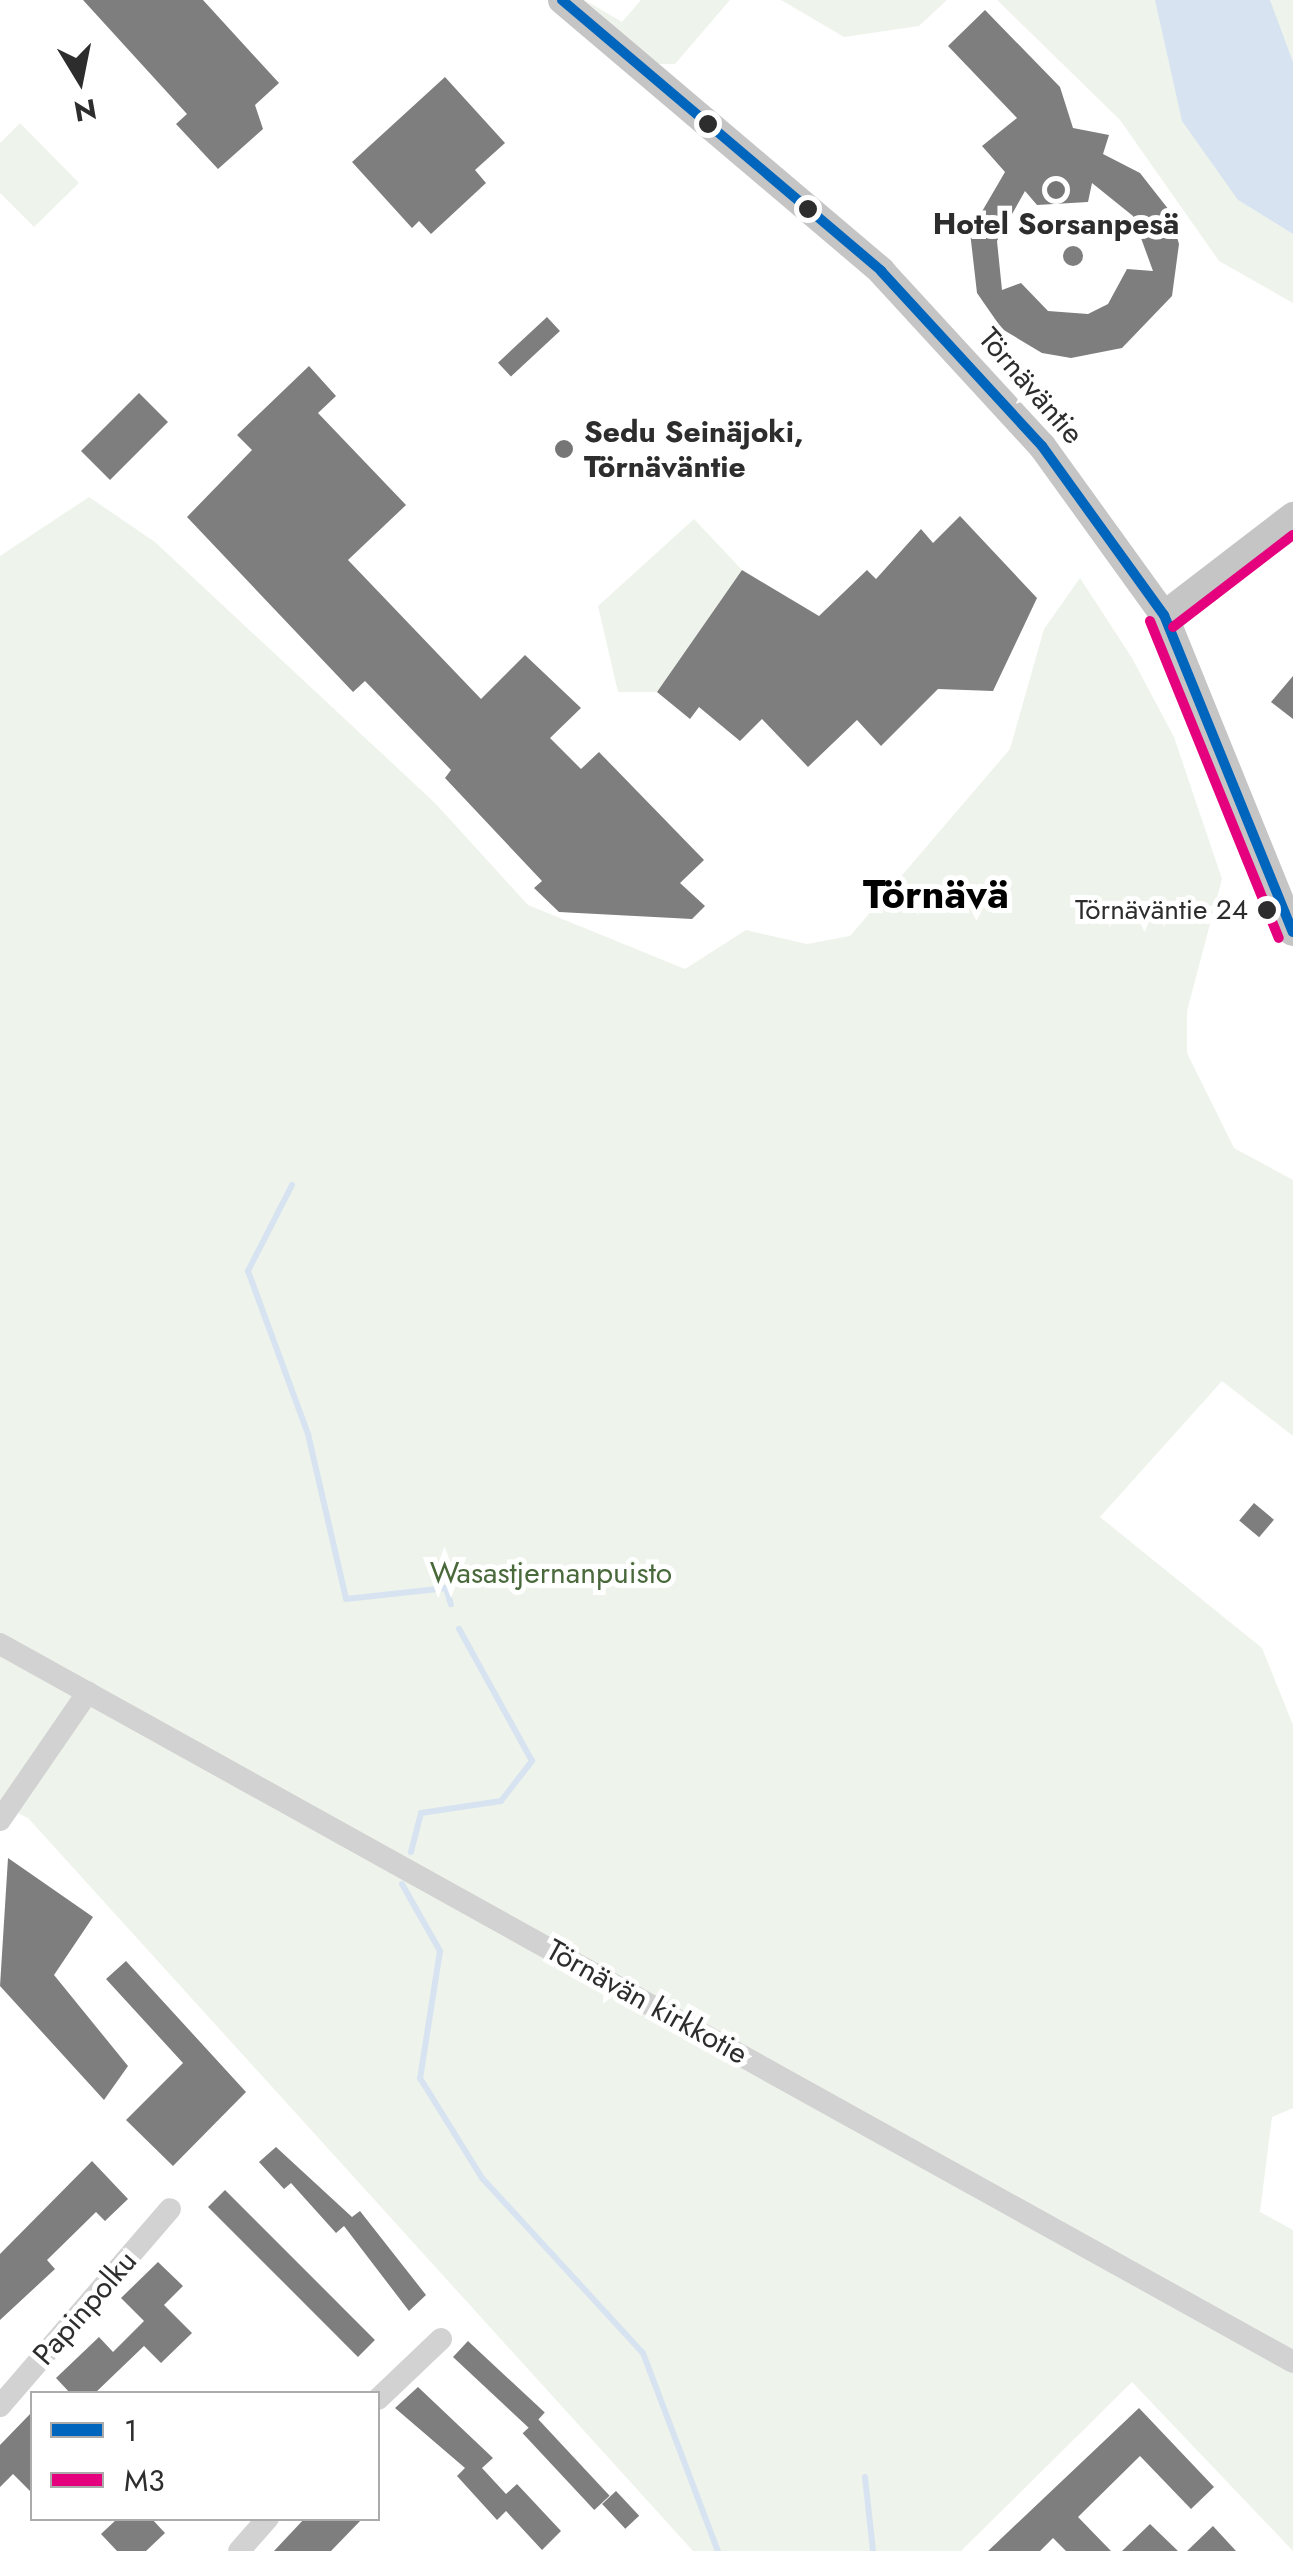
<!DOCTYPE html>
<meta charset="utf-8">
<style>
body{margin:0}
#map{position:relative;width:1293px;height:2551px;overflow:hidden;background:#fff;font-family:Jost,sans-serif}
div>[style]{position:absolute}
.green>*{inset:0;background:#eef4eb}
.water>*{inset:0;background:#d8e3f1}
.stream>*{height:6px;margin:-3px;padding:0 3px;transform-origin:3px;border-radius:3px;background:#d8e3f1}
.building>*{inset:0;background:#7e7e7e;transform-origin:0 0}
.round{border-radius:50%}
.minor>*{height:22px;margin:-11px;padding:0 11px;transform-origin:11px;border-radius:11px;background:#d2d2d2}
.major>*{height:28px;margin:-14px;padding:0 14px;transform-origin:14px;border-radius:14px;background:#c5c5c5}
.bus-1>*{height:10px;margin:-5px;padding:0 5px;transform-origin:5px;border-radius:5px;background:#0065bd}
.bus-2>*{height:10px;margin:-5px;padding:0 5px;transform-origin:5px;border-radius:5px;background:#e5007d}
.dots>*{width:28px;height:28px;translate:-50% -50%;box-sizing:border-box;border:5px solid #fff;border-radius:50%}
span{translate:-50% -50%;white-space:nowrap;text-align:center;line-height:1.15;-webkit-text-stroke:10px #fff;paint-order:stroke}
.bus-label{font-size:28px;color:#2d2d2d}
.right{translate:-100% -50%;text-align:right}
.poi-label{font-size:30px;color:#2d2d2d;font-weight:700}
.left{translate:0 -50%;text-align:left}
.street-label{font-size:30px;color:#2d2d2d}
.park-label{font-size:30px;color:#49693b}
.district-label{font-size:40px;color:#000;font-weight:700}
.legend{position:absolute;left:30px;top:2391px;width:350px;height:130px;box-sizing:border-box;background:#fff;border:2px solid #ababab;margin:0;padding:12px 18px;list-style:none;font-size:30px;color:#2d2d2d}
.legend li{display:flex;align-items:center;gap:20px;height:50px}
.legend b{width:50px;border:2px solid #ababab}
.north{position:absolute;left:30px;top:30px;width:100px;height:100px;-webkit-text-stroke:8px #fff;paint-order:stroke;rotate:170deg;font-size:28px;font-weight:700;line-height:40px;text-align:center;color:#2d2d2d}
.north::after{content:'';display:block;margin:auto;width:35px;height:45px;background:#2d2d2d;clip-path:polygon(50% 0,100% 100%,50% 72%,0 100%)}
</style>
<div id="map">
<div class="green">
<div style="clip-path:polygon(585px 0,622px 22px,641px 0,730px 0,675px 64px,657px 64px)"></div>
<div style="clip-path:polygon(781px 0,947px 0,919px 26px,844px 37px)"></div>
<div style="clip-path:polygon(997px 0,1155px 0,1238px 200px,1293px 234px,1293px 303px,1219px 261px,1120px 120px)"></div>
<div style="clip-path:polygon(1270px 0,1293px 0,1293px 62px,1273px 16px)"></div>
<div style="clip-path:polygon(20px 123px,79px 183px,34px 227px,0 193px,0 143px)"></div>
<div style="clip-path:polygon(89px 497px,155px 542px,435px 803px,528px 905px,685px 969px,746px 930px,807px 944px,850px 936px,1010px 749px,1044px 629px,1080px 578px,1132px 658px,1174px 737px,1222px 879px,1187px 1011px,1187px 1053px,1234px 1148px,1293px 1180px,1293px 1436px,1222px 1381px,1100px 1517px,1262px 1648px,1293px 1725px,1293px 2108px,1272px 2117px,1260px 2212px,1293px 2230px,1293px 2551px,1132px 2382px,961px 2551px,693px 2551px,28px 1818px,0 1804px,0 556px)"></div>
<div style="clip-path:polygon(694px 519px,742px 570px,657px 692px,618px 692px,598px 606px)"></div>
</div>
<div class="water">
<div style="clip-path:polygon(1155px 0,1270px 0,1293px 62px,1293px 234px,1238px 200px,1182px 121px)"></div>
</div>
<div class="stream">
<div style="left:292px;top:1185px;width:97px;rotate:117.1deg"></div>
<div style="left:248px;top:1271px;width:174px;rotate:69.8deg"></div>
<div style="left:308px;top:1434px;width:169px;rotate:77deg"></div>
<div style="left:346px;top:1599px;width:101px;rotate:-6.3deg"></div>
<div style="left:446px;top:1588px;width:17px;rotate:73deg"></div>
<div style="left:411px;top:1852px;width:40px;rotate:-75.6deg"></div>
<div style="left:421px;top:1813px;width:81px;rotate:-8.5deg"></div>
<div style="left:501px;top:1801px;width:51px;rotate:-52.2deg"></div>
<div style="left:532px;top:1761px;width:151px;rotate:-118.9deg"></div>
<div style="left:402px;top:1884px;width:77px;rotate:60.4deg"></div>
<div style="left:440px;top:1951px;width:129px;rotate:98.9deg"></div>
<div style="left:420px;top:2078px;width:118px;rotate:58.2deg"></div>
<div style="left:482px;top:2178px;width:238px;rotate:47.4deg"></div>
<div style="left:643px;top:2353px;width:212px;rotate:69.3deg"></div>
<div style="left:865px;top:2477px;width:74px;rotate:83.8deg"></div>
</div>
<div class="building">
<div style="clip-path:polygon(83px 0,203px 0,279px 83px,255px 105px,263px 129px,218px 169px,176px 124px,187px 114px)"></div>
<div style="clip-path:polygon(evenodd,985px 10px,1060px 87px,1073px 128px,1109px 135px,1103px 154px,1140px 173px,1169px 210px,1179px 244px,1172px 296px,1122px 348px,1071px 358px,1042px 353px,1002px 329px,977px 293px,970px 232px,1005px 172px,982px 146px,1017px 118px,948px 46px,985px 10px,1092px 183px,1133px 216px,1153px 271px,1127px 269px,1108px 304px,1088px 314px,1048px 311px,1021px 283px,1002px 290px,997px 241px,1025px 191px,1037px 205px,1088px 202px,1092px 183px)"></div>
<div style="clip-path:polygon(445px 77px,505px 143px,475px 170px,486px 183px,431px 234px,419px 221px,412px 228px,352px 162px)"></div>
<div class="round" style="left:1063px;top:246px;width:20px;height:20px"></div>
<div style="left:547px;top:317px;width:19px;height:67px;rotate:47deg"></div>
<div style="clip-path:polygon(309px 366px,336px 396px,318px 413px,406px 505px,348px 560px,481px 699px,525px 655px,581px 708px,550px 738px,581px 769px,599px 752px,704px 860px,680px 883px,705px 906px,692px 919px,559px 912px,534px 888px,542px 881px,445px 778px,451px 770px,365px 681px,353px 692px,187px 517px,252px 450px,237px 435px)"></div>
<div style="left:139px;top:393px;width:41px;height:82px;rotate:45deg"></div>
<div style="clip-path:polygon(960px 516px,1037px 598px,993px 691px,938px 689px,881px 746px,857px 720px,808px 767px,762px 719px,740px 741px,699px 707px,690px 719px,657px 692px,742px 570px,819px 616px,867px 570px,876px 579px,921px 529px,933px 543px)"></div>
<div style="clip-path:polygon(1293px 676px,1293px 719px,1271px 702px)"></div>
<div style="left:1254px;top:1503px;width:26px;height:23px;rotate:40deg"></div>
<div style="clip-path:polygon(8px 1858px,93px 1917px,54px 1975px,128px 2066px,104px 2100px,0 1986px)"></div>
<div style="clip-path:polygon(126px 1961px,246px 2092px,173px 2166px,126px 2120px,183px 2063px,106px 1979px)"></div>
<div style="clip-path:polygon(276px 2147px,352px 2217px,360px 2211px,426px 2295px,409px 2311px,344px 2226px,336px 2233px,291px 2183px,284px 2189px,259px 2162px)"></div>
<div style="clip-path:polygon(92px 2161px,128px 2199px,105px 2221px,96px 2212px,47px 2260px,55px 2269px,0 2320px,0 2254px)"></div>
<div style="left:225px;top:2190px;width:212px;height:24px;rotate:45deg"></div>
<div style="clip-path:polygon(158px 2262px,183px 2286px,164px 2305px,192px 2333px,161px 2363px,144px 2346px,94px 2394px,71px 2394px,56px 2378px,99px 2337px,113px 2352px,144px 2321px,121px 2298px)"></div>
<div style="left:468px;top:2341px;width:105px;height:22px;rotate:43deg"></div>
<div style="clip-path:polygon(418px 2387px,493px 2458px,482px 2468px,506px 2494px,517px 2484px,561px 2531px,542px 2550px,506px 2511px,497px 2520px,457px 2476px,465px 2468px,395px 2408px)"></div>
<div style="clip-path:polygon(1139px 2408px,1214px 2487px,1191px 2509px,1140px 2456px,1078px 2517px,1111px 2551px,1066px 2551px,1053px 2538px,1040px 2551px,988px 2551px)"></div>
<div style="clip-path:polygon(32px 2412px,32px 2493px,13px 2474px,0 2487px,0 2445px)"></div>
<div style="left:538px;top:2419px;width:105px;height:21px;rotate:47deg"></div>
<div style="left:616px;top:2491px;width:34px;height:19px;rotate:47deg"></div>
<div style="clip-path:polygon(118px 2518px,151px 2518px,165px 2533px,146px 2551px,117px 2551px,101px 2534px)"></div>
<div style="clip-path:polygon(305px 2518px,363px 2518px,331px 2551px,274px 2551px)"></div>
<div style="clip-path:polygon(1150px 2524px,1178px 2551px,1122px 2551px)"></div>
<div style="clip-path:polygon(1213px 2526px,1236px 2551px,1187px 2551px)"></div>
</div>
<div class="minor">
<div style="left:0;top:1644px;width:1479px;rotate:29.04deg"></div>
<div style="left:0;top:1820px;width:155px;rotate:-55.5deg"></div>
<div style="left:378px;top:2399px;width:87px;rotate:-43.6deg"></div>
<div style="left:0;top:2406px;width:260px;rotate:-49.2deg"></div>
<div style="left:239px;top:2551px;width:44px;rotate:-48.7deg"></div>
</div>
<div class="major">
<div style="left:562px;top:0;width:419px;rotate:40.3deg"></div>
<div style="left:881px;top:271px;width:238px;rotate:47.4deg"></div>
<div style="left:1042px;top:446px;width:208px;rotate:54.2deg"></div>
<div style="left:1164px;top:615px;width:342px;rotate:67.9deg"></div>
<div style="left:1164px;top:615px;width:163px;rotate:-37.5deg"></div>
</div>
<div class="bus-1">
<div style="left:562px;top:0;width:419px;rotate:40.3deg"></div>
<div style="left:881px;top:271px;width:238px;rotate:47.4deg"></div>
<div style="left:1042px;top:446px;width:208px;rotate:54.2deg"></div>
<div style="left:1164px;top:615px;width:342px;rotate:67.9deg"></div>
</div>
<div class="bus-2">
<div style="left:1150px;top:621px;width:342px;rotate:67.9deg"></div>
<div style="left:1173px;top:627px;width:151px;rotate:-37.5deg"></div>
</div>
<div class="dots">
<div style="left:708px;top:124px;background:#2d2d2d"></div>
<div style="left:1056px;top:190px;background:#767676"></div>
<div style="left:808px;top:209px;background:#2d2d2d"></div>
<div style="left:564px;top:449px;background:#767676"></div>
<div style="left:1267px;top:910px;background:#2d2d2d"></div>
</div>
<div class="bus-label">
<span class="right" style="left:1248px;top:910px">Törnäväntie 24</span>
</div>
<div class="poi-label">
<span style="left:1056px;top:224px">Hotel Sorsanpesä</span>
<span class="left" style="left:584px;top:449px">Sedu Seinäjoki,<br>Törnäväntie</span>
</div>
<div class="street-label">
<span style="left:1031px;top:386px;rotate:49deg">Törnäväntie</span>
<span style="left:647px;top:2002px;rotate:29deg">Törnävän kirkkotie</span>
<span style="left:85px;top:2308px;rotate:-49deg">Papinpolku</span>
</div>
<div class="park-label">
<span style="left:551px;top:1573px">Wasastjernanpuisto</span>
</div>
<div class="district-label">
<span style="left:936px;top:894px">Törnävä</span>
</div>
<ul class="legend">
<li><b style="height:12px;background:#0065bd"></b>1</li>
<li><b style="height:12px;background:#e5007d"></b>M3</li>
</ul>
<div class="north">N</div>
</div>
